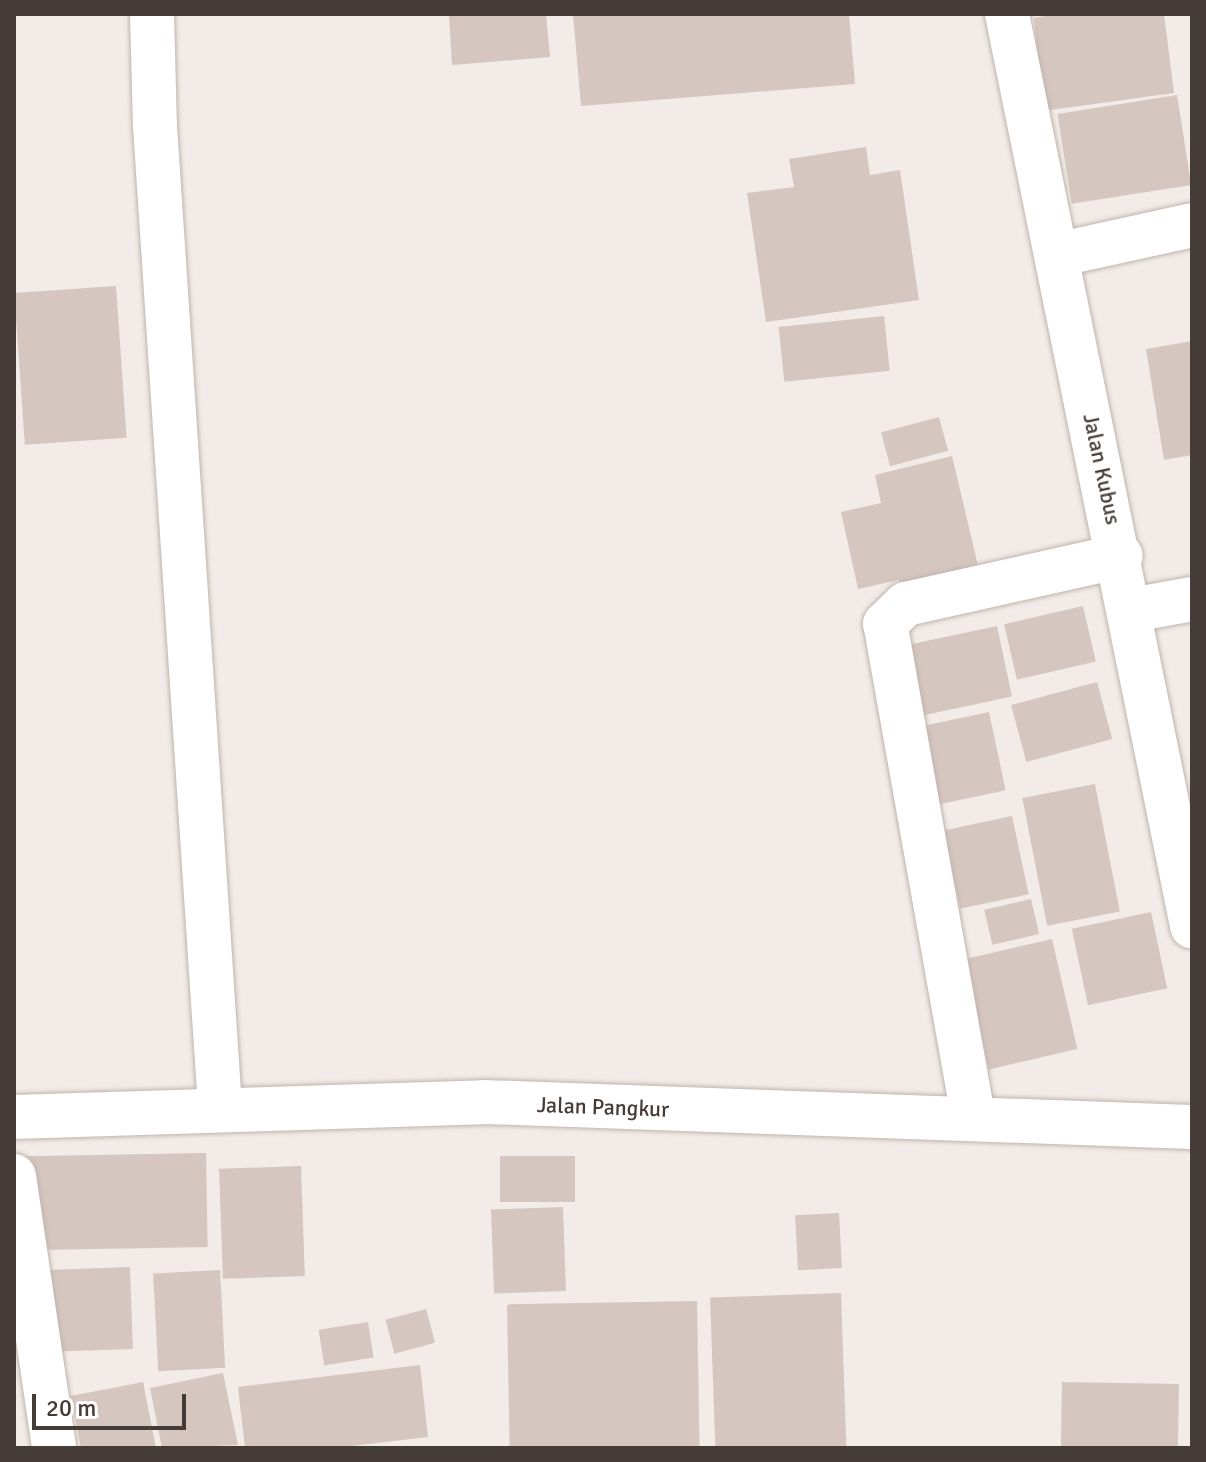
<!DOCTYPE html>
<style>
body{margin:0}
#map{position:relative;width:1206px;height:1462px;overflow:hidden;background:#f2ebe7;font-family:Signika,sans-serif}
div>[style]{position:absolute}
.building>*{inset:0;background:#d6c6c0;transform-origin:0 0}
.roads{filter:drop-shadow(0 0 2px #c0b4ad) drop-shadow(0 0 2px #c0b4ad)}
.minor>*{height:44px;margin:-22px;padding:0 22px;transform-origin:22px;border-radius:22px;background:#fff}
span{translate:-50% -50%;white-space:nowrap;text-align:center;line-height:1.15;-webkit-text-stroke:6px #fff;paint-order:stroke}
.street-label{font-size:22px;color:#453b37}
.frame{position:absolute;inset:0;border:16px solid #453b37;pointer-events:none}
.scale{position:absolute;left:32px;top:1394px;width:154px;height:36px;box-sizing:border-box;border:4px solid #453b37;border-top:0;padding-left:10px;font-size:24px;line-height:28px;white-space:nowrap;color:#453b37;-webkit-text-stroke:6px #fff;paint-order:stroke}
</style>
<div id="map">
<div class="building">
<div style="clip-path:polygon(546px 14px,550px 57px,452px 65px,449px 15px)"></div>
<div style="clip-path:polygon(573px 14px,849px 14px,855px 84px,581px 106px)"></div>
<div style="clip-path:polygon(1056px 14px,1164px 14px,1174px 93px,1043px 111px,1034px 18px)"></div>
<div style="left:1177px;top:95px;width:91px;height:121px;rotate:81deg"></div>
<div style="clip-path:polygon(866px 147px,870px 175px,900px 170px,919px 300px,766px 322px,747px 193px,794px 187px,789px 159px)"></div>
<div style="left:116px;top:286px;width:152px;height:102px;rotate:86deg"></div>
<div style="left:884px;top:316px;width:55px;height:106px;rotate:84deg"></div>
<div style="clip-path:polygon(1192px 341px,1192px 455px,1164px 460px,1146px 349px)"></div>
<div style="left:939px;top:417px;width:35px;height:60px;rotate:75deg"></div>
<div style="clip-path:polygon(952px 456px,980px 574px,903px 592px,899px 580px,858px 589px,841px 512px,881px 503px,875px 475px)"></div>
<div style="left:1083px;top:606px;width:57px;height:81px;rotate:77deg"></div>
<div style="left:997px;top:626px;width:72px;height:94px;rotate:78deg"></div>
<div style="left:1097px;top:682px;width:59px;height:89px;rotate:75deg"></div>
<div style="left:989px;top:712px;width:80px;height:77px;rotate:78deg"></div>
<div style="left:1095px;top:784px;width:130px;height:74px;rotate:79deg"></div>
<div style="left:1012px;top:816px;width:80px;height:70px;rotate:78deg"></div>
<div style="left:1031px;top:899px;width:36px;height:48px;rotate:77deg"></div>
<div style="left:1151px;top:912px;width:78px;height:81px;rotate:78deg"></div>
<div style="left:1052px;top:939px;width:113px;height:91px;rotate:77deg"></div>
<div style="left:206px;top:1153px;width:94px;height:181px;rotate:89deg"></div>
<div style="left:575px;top:1156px;width:46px;height:75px;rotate:90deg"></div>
<div style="left:301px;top:1166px;width:110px;height:82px;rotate:88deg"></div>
<div style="left:563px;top:1207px;width:84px;height:72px;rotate:88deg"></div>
<div style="left:839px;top:1213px;width:55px;height:44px;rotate:87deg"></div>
<div style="left:130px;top:1267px;width:82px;height:90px;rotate:88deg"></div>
<div style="left:220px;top:1270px;width:98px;height:67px;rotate:87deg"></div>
<div style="left:841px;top:1293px;width:155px;height:131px;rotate:88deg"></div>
<div style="left:697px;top:1301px;width:147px;height:190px;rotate:89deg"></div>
<div style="left:426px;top:1309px;width:35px;height:42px;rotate:75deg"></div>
<div style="left:368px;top:1322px;width:36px;height:50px;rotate:81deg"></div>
<div style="clip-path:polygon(420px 1365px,428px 1437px,334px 1448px,245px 1448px,238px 1387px)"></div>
<div style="clip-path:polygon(223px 1373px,238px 1445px,162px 1448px,150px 1388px)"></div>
<div style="clip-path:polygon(143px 1382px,156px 1448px,81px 1448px,71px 1396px)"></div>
<div style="left:1062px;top:1382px;width:117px;height:66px;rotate:1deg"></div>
</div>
<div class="roads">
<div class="minor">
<div style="left:152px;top:14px;width:112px;rotate:88.5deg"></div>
<div style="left:155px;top:126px;width:984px;rotate:86.21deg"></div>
<div style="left:1007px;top:14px;width:931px;rotate:78.53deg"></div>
<div style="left:1056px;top:255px;width:139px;rotate:-12.4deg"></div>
<div style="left:1132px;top:610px;width:61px;rotate:-10.4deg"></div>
<div style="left:973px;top:1116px;width:500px;rotate:-100.1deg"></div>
<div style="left:885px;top:624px;width:29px;rotate:-44deg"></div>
<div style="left:906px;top:604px;width:220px;rotate:-12.6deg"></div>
<div style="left:14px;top:1117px;width:470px;rotate:-1.8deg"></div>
<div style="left:484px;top:1102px;width:708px;rotate:2.02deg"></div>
<div style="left:14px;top:1176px;width:275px;rotate:81.6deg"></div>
</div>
</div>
<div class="street-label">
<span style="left:1102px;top:469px;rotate:78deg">Jalan Kubus</span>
<span style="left:603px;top:1107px;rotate:2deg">Jalan Pangkur</span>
</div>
<div class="frame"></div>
<div class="scale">20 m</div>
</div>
